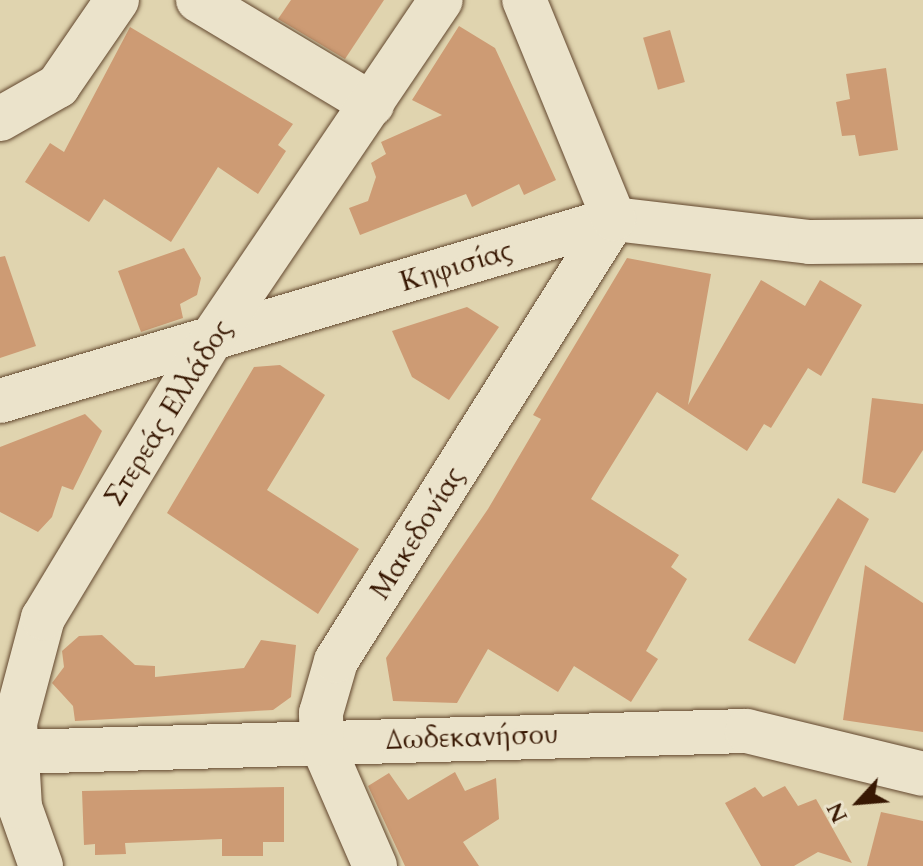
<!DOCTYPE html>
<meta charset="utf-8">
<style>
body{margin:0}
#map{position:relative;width:923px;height:866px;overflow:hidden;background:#e0d4af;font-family:Cardo,serif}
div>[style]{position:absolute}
.building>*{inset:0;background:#cd9b74;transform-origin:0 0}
.roads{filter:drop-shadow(0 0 2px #62472e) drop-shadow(0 0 2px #62472e)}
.minor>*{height:44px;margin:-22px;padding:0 22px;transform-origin:22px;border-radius:22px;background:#ebe3cb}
span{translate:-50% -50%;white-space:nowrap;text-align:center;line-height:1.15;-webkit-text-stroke:6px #ebe3cb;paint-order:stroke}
.street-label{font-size:28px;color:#381803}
.north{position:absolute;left:819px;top:762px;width:80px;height:80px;-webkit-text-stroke:6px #ebe3cb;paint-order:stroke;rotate:244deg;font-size:22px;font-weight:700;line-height:32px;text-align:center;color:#381803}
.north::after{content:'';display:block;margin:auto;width:28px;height:36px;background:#381803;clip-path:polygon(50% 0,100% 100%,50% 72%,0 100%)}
</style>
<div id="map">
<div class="building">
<div style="clip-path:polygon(291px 0,384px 0,345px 59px,278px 19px)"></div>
<div style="clip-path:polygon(459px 26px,495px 48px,556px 180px,524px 195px,519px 184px,472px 207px,466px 194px,360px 235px,349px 208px,368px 201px,376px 177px,371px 163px,386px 154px,381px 142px,442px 115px,412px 100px)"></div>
<div style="clip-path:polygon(130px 27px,293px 124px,278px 145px,286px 151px,258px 194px,218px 167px,171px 242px,104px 199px,89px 222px,25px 182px,50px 143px,64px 152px)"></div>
<div style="left:670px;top:30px;width:54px;height:28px;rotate:74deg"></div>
<div style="clip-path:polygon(886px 68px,898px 150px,859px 156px,855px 135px,842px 136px,836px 102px,850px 99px,846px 74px)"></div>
<div style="clip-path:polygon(184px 248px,201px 278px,197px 295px,180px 304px,183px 318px,141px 332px,118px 271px)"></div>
<div style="clip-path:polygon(5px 256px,36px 346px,0 358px,0 257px)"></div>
<div style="clip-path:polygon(627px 258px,711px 274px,688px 405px,761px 280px,805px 306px,820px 280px,862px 305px,821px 376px,808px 368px,771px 428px,764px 424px,747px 451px,657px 392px,600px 484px,591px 499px,679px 555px,671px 567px,687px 579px,646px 651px,658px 659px,631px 702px,574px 666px,558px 692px,488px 649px,457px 703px,393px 701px,386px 658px,488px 509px,541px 419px,533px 415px)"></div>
<div style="clip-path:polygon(467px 307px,499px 327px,449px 400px,412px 377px,392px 331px)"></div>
<div style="clip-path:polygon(280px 365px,325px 395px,267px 490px,359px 549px,318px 614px,167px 513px,254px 367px)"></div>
<div style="clip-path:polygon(872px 398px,923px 404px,923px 450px,895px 493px,862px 483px)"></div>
<div style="clip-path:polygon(85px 414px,102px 431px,73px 490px,62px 486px,52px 517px,38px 532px,0 512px,0 447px)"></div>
<div style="clip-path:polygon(838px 498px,869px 519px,795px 664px,748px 640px)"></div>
<div style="clip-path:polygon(865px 565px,923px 603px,923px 732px,843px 720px)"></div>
<div style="clip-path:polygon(102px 635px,135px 665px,155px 666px,155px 677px,244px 668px,261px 640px,296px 645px,291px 697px,273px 710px,75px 721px,73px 706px,52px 683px,64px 667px,62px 651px,79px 636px)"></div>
<div style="clip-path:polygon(455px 772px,465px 791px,496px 778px,499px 819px,463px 842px,479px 866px,405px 866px,368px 786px,389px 773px,408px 800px)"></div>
<div style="clip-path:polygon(785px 786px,798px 806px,816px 799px,852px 863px,818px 852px,794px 866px,761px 866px,725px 803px,755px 787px,763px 797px)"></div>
<div style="clip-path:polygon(284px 787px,284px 842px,263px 842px,263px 856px,222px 856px,222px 839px,125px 843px,126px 854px,95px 855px,95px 844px,84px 845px,82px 791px)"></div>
<div style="clip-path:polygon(881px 812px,923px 821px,923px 866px,867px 866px)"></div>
</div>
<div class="roads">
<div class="minor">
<div style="left:198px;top:0;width:203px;rotate:30.9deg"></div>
<div style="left:0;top:119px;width:67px;rotate:-29.6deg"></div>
<div style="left:58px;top:86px;width:104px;rotate:-55.5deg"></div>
<div style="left:0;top:401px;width:640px;rotate:-16.51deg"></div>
<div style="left:614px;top:219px;width:197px;rotate:6.7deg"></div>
<div style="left:810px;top:242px;width:113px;rotate:-0.5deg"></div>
<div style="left:17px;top:752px;width:730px;rotate:-1.65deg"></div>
<div style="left:747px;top:731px;width:181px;rotate:13.7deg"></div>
<div style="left:41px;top:866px;width:63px;rotate:-109.6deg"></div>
<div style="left:20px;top:807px;width:84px;rotate:-93.4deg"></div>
<div style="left:15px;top:723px;width:109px;rotate:-75.1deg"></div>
<div style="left:43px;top:618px;width:327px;rotate:-58.9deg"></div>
<div style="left:212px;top:338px;width:408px;rotate:-55.9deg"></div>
<div style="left:375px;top:866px;width:133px;rotate:-113.5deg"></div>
<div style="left:322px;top:744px;width:31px;rotate:-92deg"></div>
<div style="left:321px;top:713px;width:54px;rotate:-73.9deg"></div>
<div style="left:336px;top:661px;width:522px;rotate:-57.83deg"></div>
<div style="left:614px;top:219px;width:237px;rotate:-112.3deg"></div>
</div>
</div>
<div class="street-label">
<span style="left:456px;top:266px;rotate:-17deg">Κηφισίας</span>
<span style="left:168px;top:413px;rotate:-58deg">Στερεάς Ελλάδος</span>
<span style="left:417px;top:533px;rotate:-58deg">Μακεδονίας</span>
<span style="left:472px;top:737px;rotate:-2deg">Δωδεκανήσου</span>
</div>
<div class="north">N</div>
</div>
